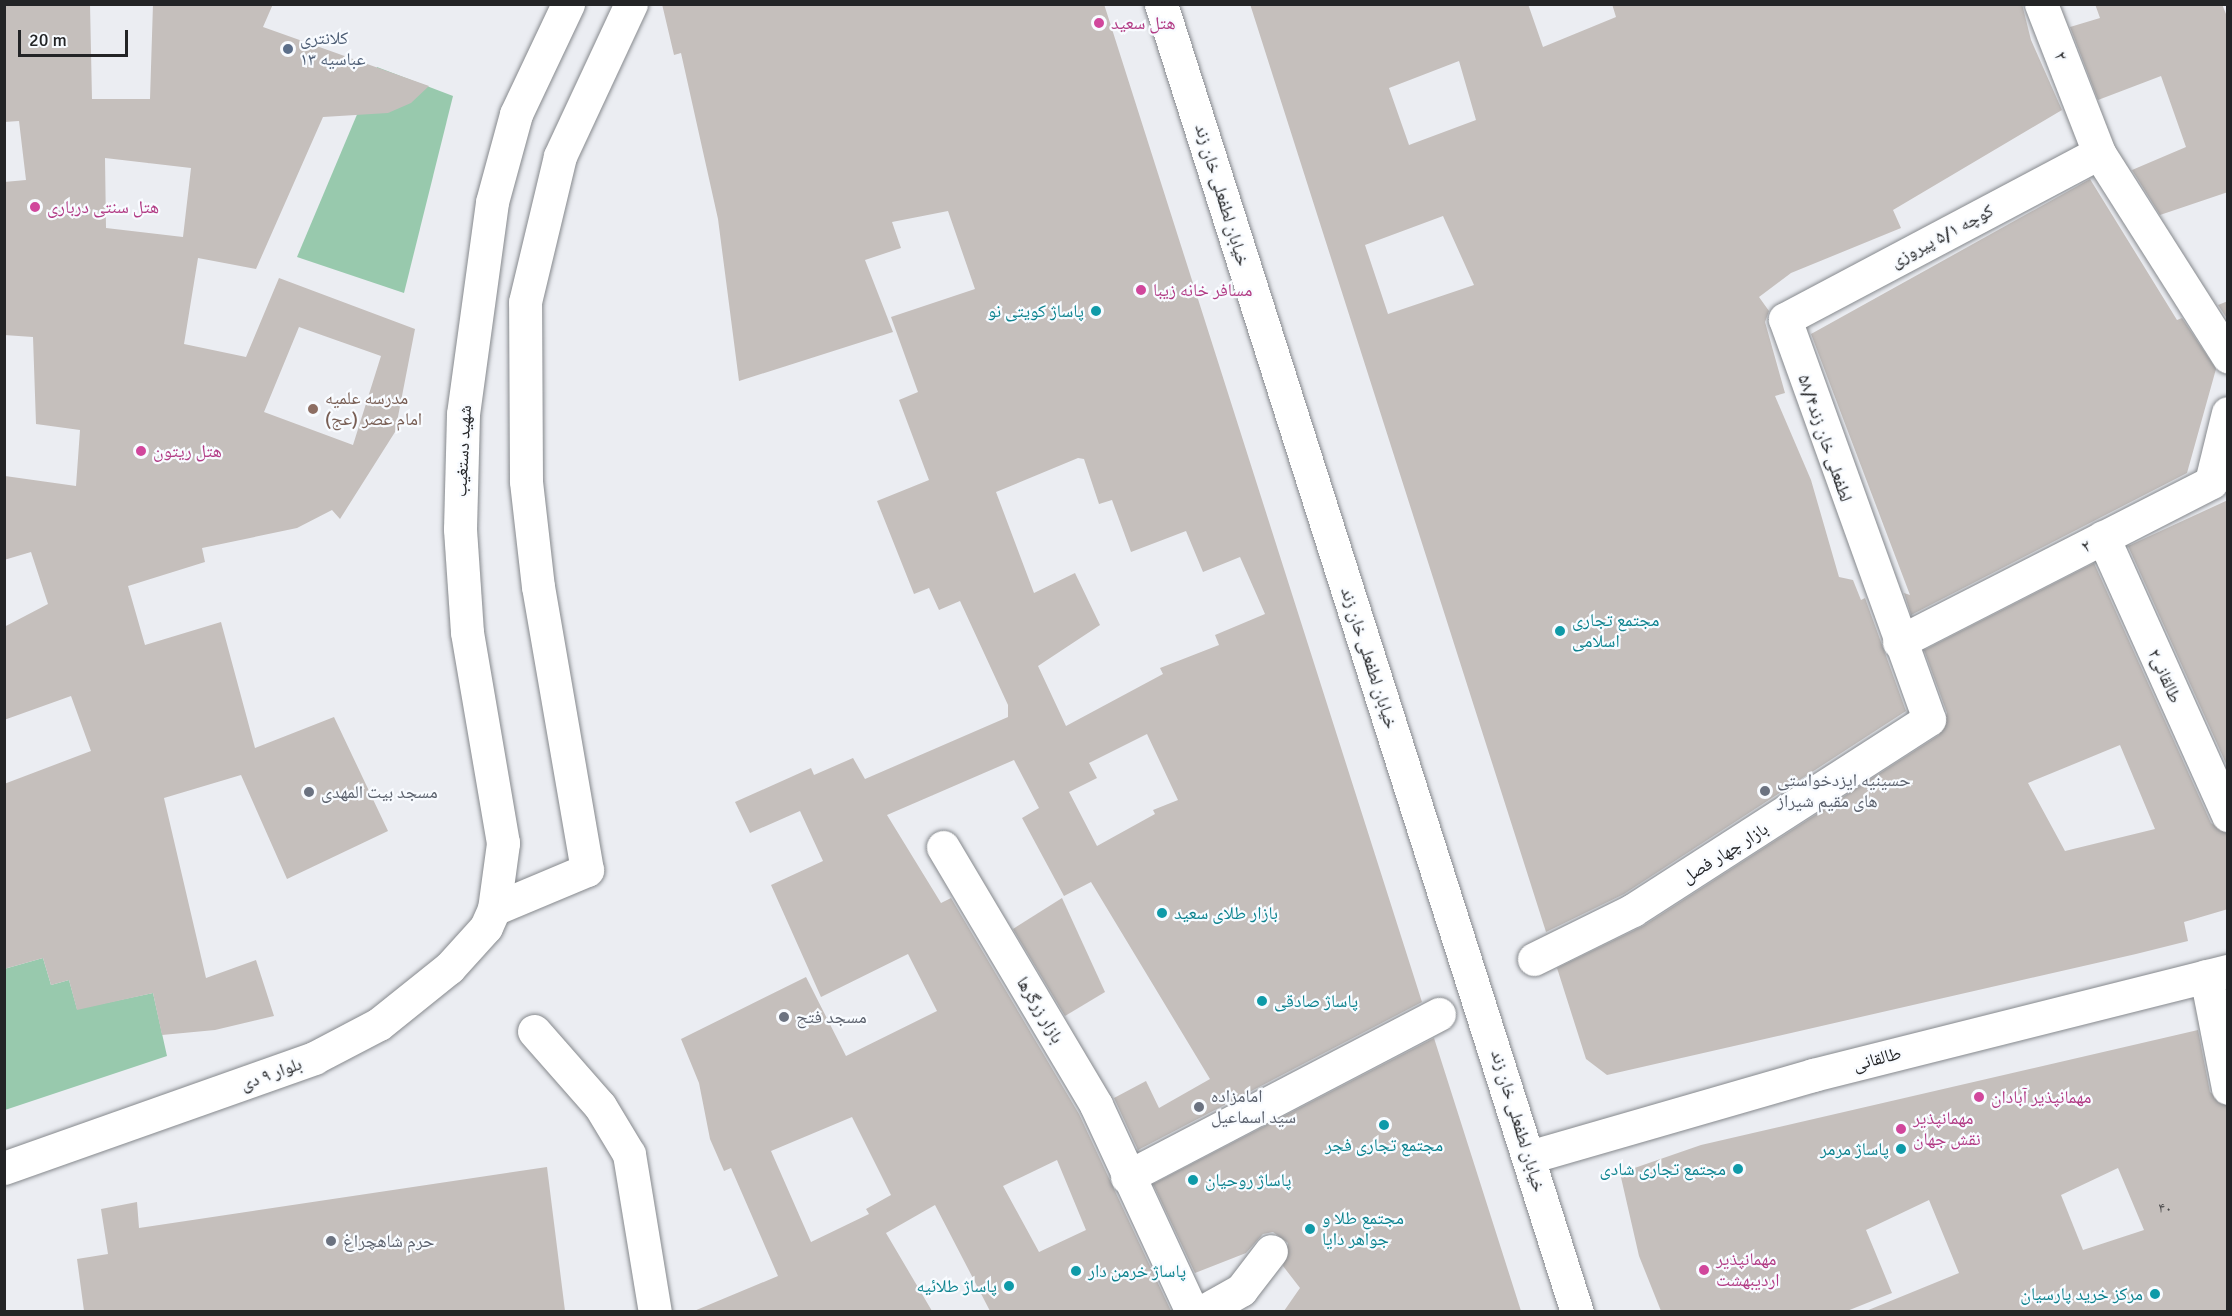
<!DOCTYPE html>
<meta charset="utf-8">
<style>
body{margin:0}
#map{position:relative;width:2232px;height:1316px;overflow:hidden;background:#ebedf2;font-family:Signika,"Noto Naskh Arabic",sans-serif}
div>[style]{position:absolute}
.green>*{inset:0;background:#98c9ad}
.building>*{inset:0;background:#c5bfbc}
.roads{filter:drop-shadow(0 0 2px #86898d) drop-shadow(0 0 2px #86898d)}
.minor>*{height:33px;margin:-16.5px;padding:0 16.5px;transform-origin:16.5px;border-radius:16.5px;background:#fff}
.dots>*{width:16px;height:16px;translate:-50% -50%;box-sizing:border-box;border:3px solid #f8fbff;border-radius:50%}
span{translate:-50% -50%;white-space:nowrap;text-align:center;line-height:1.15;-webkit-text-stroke:4.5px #f8fbff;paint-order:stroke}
.number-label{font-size:15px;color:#4c4b4c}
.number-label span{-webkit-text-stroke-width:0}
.hotel-label{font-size:18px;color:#b23c85}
.left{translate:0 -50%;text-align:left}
.service-label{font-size:18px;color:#4e5e75}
.street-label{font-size:18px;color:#232426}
.culture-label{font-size:18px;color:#0d838f}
.right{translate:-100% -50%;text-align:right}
.education-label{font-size:18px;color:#785e54}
.worship-label{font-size:18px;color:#5b616d}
.frame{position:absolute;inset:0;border:6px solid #232426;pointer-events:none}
.scale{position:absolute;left:18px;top:30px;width:110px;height:27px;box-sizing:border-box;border:3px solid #232426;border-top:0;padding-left:8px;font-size:18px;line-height:21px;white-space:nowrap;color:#232426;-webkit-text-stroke:4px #f8fbff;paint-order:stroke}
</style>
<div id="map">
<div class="green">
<div style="clip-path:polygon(377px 67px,453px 96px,404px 293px,297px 257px)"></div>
<div style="clip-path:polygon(43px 958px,51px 985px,69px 980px,77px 1009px,153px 993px,167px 1056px,5px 1110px,4px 969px)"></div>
</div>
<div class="building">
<div style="clip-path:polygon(evenodd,4px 4px,90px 4px,92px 99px,150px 99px,153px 4px,273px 4px,263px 27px,429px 86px,411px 103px,388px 113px,323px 117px,256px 269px,198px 258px,184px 344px,246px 357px,279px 278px,415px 329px,395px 432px,340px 519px,332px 510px,297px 528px,202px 548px,205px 562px,128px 586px,145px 645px,221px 622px,255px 748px,334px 717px,388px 831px,287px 879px,241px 775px,164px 798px,206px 978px,256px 960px,274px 1016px,215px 1030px,162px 1035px,153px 993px,77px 1010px,69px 980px,51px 985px,43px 958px,4px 969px,4px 784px,91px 751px,71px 696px,4px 720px,4px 627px,48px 604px,31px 552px,4px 560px,5px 476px,76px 486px,80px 430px,36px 424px,33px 337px,4px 335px,4px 182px,26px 180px,19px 121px,4px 122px,4px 4px,105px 158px,191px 168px,183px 237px,106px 228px,105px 158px,4px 4px,299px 327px,381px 356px,353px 445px,264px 412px,299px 327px)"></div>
<div style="clip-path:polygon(evenodd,662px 4px,1104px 4px,1422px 1002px,1138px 1150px,1114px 1098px,1146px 1081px,1159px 1108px,1210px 1079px,1091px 882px,1064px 896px,1022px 818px,1039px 808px,1014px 760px,887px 815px,941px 903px,951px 898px,1079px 1114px,1171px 1311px,990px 1311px,935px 1205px,886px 1233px,932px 1311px,694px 1311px,778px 1276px,731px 1168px,724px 1171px,710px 1139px,699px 1083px,681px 1039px,806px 977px,846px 1056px,937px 1011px,908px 954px,821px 997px,771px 885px,823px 861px,800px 811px,750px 833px,735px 802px,811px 768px,814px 775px,853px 758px,865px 779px,1008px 717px,1008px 705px,960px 601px,939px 610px,929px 588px,914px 594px,877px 501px,929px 480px,899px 400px,918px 392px,891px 317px,975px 289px,948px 211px,892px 222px,901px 248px,865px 260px,893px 332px,739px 381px,718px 219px,681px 53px,674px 55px,662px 4px,1078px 458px,1084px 459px,1099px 504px,1112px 500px,1131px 552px,1186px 531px,1203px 572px,1240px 557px,1265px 614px,1215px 635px,1219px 645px,1160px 668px,1163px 674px,1066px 726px,1038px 666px,1100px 625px,1075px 573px,1034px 593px,996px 492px,1078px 458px,662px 4px,1147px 734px,1178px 800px,1153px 810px,1155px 814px,1097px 846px,1069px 792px,1097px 778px,1089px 763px,1147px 734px,662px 4px,852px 1117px,891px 1195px,866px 1209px,869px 1214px,811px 1242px,771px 1151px,852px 1117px,662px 4px,1057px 1160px,1086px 1230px,1039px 1252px,1003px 1186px,1057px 1160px)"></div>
<div style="clip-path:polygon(evenodd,1250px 4px,1528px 4px,1543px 47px,1616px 17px,1612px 4px,2022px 4px,2031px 40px,2062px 110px,1893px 210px,1901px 228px,1791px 273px,1759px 297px,1769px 311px,1765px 322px,1785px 393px,1775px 396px,1811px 480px,1839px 577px,1853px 580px,1861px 600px,1865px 598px,1906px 711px,1624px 894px,1546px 932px,1250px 4px,1459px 61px,1476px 120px,1409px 145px,1389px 88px,1459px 61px,1250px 4px,1443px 216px,1474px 285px,1388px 314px,1365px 245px,1443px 216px)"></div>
<div style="clip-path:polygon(2095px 4px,2222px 4px,2228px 19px,2228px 192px,2160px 215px,2132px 170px,2186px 147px,2161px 76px,2098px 100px,2070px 27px,2100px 18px)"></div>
<div style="clip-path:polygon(2090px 179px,2177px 320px,2182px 318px,2216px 369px,2187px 473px,1911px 615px,1904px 593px,1910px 595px,1811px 334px)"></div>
<div style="clip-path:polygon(2228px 301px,2228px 320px,2218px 305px)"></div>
<div style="clip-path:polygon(2228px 500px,2228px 768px,2128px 546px)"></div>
<div style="clip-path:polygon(evenodd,2094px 563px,2211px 823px,2228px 834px,2228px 909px,2184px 922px,2188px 941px,2136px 954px,1607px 1075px,1586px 1059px,1557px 968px,1643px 926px,1939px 735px,1947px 713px,1924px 650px,2094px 563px,2120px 745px,2155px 829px,2065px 851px,2028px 783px,2120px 745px)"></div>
<div style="clip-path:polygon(1062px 898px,1105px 992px,1065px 1016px,1013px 929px)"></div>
<div style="clip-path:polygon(evenodd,2198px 1030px,2210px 1092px,2228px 1106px,2228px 1311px,1866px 1311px,1959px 1273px,1929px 1200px,1866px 1230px,1892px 1293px,1847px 1311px,1661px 1311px,1639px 1256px,1620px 1173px,1701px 1145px,2198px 1030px,2118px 1168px,2144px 1230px,2083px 1250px,2061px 1195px,2118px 1168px)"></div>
<div style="clip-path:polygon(1434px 1038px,1521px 1311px,1284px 1311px,1300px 1288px,1283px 1266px,1288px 1243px,1273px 1232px,1263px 1234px,1246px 1253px,1195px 1273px,1153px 1184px)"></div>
<div style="clip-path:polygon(547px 1167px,565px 1311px,84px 1311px,77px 1259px,108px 1254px,101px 1209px,137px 1202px,139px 1228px)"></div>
</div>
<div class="roads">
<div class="minor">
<div style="left:1161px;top:4px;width:1373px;rotate:72.36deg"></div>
<div style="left:2041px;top:4px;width:160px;rotate:68.7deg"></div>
<div style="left:2099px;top:153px;width:241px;rotate:57.6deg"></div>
<div style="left:2103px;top:537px;width:305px;rotate:65.8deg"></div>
<div style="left:1899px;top:642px;width:351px;rotate:-27.1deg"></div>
<div style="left:2211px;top:482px;width:71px;rotate:-76.2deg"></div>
<div style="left:943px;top:847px;width:300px;rotate:59.3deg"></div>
<div style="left:1096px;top:1105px;width:228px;rotate:65.1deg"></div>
<div style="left:494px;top:909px;width:101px;rotate:-22.8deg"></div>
<div style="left:587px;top:870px;width:287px;rotate:-99.8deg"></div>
<div style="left:538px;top:587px;width:107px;rotate:-96.5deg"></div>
<div style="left:526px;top:481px;width:179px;rotate:-90.3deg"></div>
<div style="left:525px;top:302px;width:150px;rotate:-76.5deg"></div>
<div style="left:560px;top:156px;width:168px;rotate:-65deg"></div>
<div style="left:1534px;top:959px;width:110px;rotate:-26.3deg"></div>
<div style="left:1633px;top:910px;width:352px;rotate:-32.8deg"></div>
<div style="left:1929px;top:719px;width:425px;rotate:-109.8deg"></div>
<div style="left:1785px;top:319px;width:355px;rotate:-27.9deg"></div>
<div style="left:2206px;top:976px;width:114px;rotate:78.9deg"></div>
<div style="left:534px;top:1031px;width:100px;rotate:48.7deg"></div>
<div style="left:600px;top:1106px;width:56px;rotate:58.9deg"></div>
<div style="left:629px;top:1154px;width:160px;rotate:80.7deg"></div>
<div style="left:1529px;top:1157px;width:296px;rotate:-16.1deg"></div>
<div style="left:1813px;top:1075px;width:428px;rotate:-14.1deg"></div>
<div style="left:4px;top:1168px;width:329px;rotate:-19.5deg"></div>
<div style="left:314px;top:1058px;width:73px;rotate:-27.6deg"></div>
<div style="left:379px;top:1024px;width:90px;rotate:-38.7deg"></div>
<div style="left:449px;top:968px;width:55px;rotate:-47.9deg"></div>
<div style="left:486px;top:927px;width:20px;rotate:-66deg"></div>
<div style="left:494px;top:909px;width:67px;rotate:-82.2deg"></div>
<div style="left:503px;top:843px;width:214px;rotate:-99.7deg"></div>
<div style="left:467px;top:632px;width:103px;rotate:-93.9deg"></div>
<div style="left:460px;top:529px;width:115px;rotate:-88.5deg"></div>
<div style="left:463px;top:414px;width:214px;rotate:-82.2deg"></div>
<div style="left:492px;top:202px;width:91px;rotate:-74.7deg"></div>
<div style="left:516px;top:114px;width:122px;rotate:-64.7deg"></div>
<div style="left:1127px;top:1177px;width:352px;rotate:-27.6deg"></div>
<div style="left:1202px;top:1312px;width:45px;rotate:-29.4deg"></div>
<div style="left:1241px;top:1290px;width:49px;rotate:-52.4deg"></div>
</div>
</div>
<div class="dots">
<div style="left:1099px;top:23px;background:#d1479c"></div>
<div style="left:288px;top:49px;background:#5c6f8a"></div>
<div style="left:35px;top:207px;background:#d1479c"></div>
<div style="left:1141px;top:290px;background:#d1479c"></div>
<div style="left:1096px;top:311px;background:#0f9aa8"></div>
<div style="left:313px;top:409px;background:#8d6e63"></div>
<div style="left:141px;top:451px;background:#d1479c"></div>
<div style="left:1560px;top:631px;background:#0f9aa8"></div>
<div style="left:1765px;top:791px;background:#6b7280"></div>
<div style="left:309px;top:792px;background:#6b7280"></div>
<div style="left:1162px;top:913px;background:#0f9aa8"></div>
<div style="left:1262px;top:1001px;background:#0f9aa8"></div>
<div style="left:784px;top:1017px;background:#6b7280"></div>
<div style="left:1979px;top:1097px;background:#d1479c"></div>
<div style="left:1199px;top:1107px;background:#6b7280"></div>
<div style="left:1384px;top:1125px;background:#0f9aa8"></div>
<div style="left:1901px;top:1129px;background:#d1479c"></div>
<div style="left:1901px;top:1149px;background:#0f9aa8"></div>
<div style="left:1738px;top:1169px;background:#0f9aa8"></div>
<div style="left:1193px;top:1180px;background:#0f9aa8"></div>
<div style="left:1310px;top:1229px;background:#0f9aa8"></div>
<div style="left:331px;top:1241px;background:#6b7280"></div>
<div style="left:1704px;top:1270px;background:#d1479c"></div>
<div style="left:1076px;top:1271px;background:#0f9aa8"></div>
<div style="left:1009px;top:1286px;background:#0f9aa8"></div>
<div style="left:2155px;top:1294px;background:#0f9aa8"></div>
</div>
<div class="number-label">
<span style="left:2165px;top:1209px">۴۰</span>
</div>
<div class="hotel-label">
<span class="left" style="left:1111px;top:23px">هتل سعيد</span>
<span class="left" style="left:47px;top:207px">هتل سنتی درباری</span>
<span class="left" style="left:1153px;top:290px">مسافر خانه زیبا</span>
<span class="left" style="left:153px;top:451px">هتل ریتون</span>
<span class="left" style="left:1991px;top:1097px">مهمانپذیر آبادان</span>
<span class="left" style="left:1913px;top:1129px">مهمانپذیر<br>نقش جهان</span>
<span class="left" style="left:1716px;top:1270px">مهمانپذیر<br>اردیبهشت</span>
</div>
<div class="service-label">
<span class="left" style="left:300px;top:49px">کلانتری<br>۱۳ عباسیه</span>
</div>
<div class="street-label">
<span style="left:2061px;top:56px;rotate:69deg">۲</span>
<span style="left:1222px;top:195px;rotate:73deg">خیابان لطفعلی خان زند</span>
<span style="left:1942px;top:236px;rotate:-28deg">کوچه ۵/۱ پیروزی</span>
<span style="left:1825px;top:438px;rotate:71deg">لطفعلی خان زند۵۸/۴</span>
<span style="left:463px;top:451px;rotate:-87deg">شهید دستغیب</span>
<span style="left:2086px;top:546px;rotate:-27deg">۲</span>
<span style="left:1369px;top:658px;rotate:72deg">خیابان لطفعلی خان زند</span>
<span style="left:2165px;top:676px;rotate:66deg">طالقانی۲</span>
<span style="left:1725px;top:853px;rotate:-32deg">بازار چهار فصل</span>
<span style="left:1040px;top:1010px;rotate:59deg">بازار زرگرها</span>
<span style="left:1877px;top:1059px;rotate:-15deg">طالقانی</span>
<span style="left:271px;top:1074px;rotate:-20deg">بلوار ۹ دی</span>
<span style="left:1518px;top:1121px;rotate:73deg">خیابان لطفعلی خان زند</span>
</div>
<div class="culture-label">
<span class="right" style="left:1084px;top:311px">پاساژ کویتی نو</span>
<span class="left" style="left:1572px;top:631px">مجتمع تجاری<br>اسلامی</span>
<span class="left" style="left:1174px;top:913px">بازار طلای سعید</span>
<span class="left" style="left:1274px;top:1001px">پاساژ صادقی</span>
<span style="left:1384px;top:1145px">مجتمع تجاری فجر</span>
<span class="right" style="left:1889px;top:1149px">پاساژ مرمر</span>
<span class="right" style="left:1726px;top:1169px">مجتمع تجاری شادی</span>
<span class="left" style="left:1205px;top:1180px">پاساژ روحیان</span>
<span class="left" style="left:1322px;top:1229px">مجتمع طلا و<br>جواهر دایا</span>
<span class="left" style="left:1088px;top:1271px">پاساژ خرمن دار</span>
<span class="right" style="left:997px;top:1286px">پاساژ طلائیه</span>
<span class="right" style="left:2143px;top:1294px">مرکز خرید پارسیان</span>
</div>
<div class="education-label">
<span class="left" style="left:325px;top:409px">مدرسه علمیه<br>امام عصر (عج)</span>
</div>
<div class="worship-label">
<span class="left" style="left:1777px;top:791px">حسینیه ایزدخواستی<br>های مقیم شیراز</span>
<span class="left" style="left:321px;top:792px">مسجد بیت المهدی</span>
<span class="left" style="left:796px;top:1017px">مسجد فتح</span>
<span class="left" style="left:1211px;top:1107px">امامزاده<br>سید اسماعیل</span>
<span class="left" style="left:343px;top:1241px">حرم شاهچراغ</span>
</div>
<div class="frame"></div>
<div class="scale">20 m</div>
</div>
